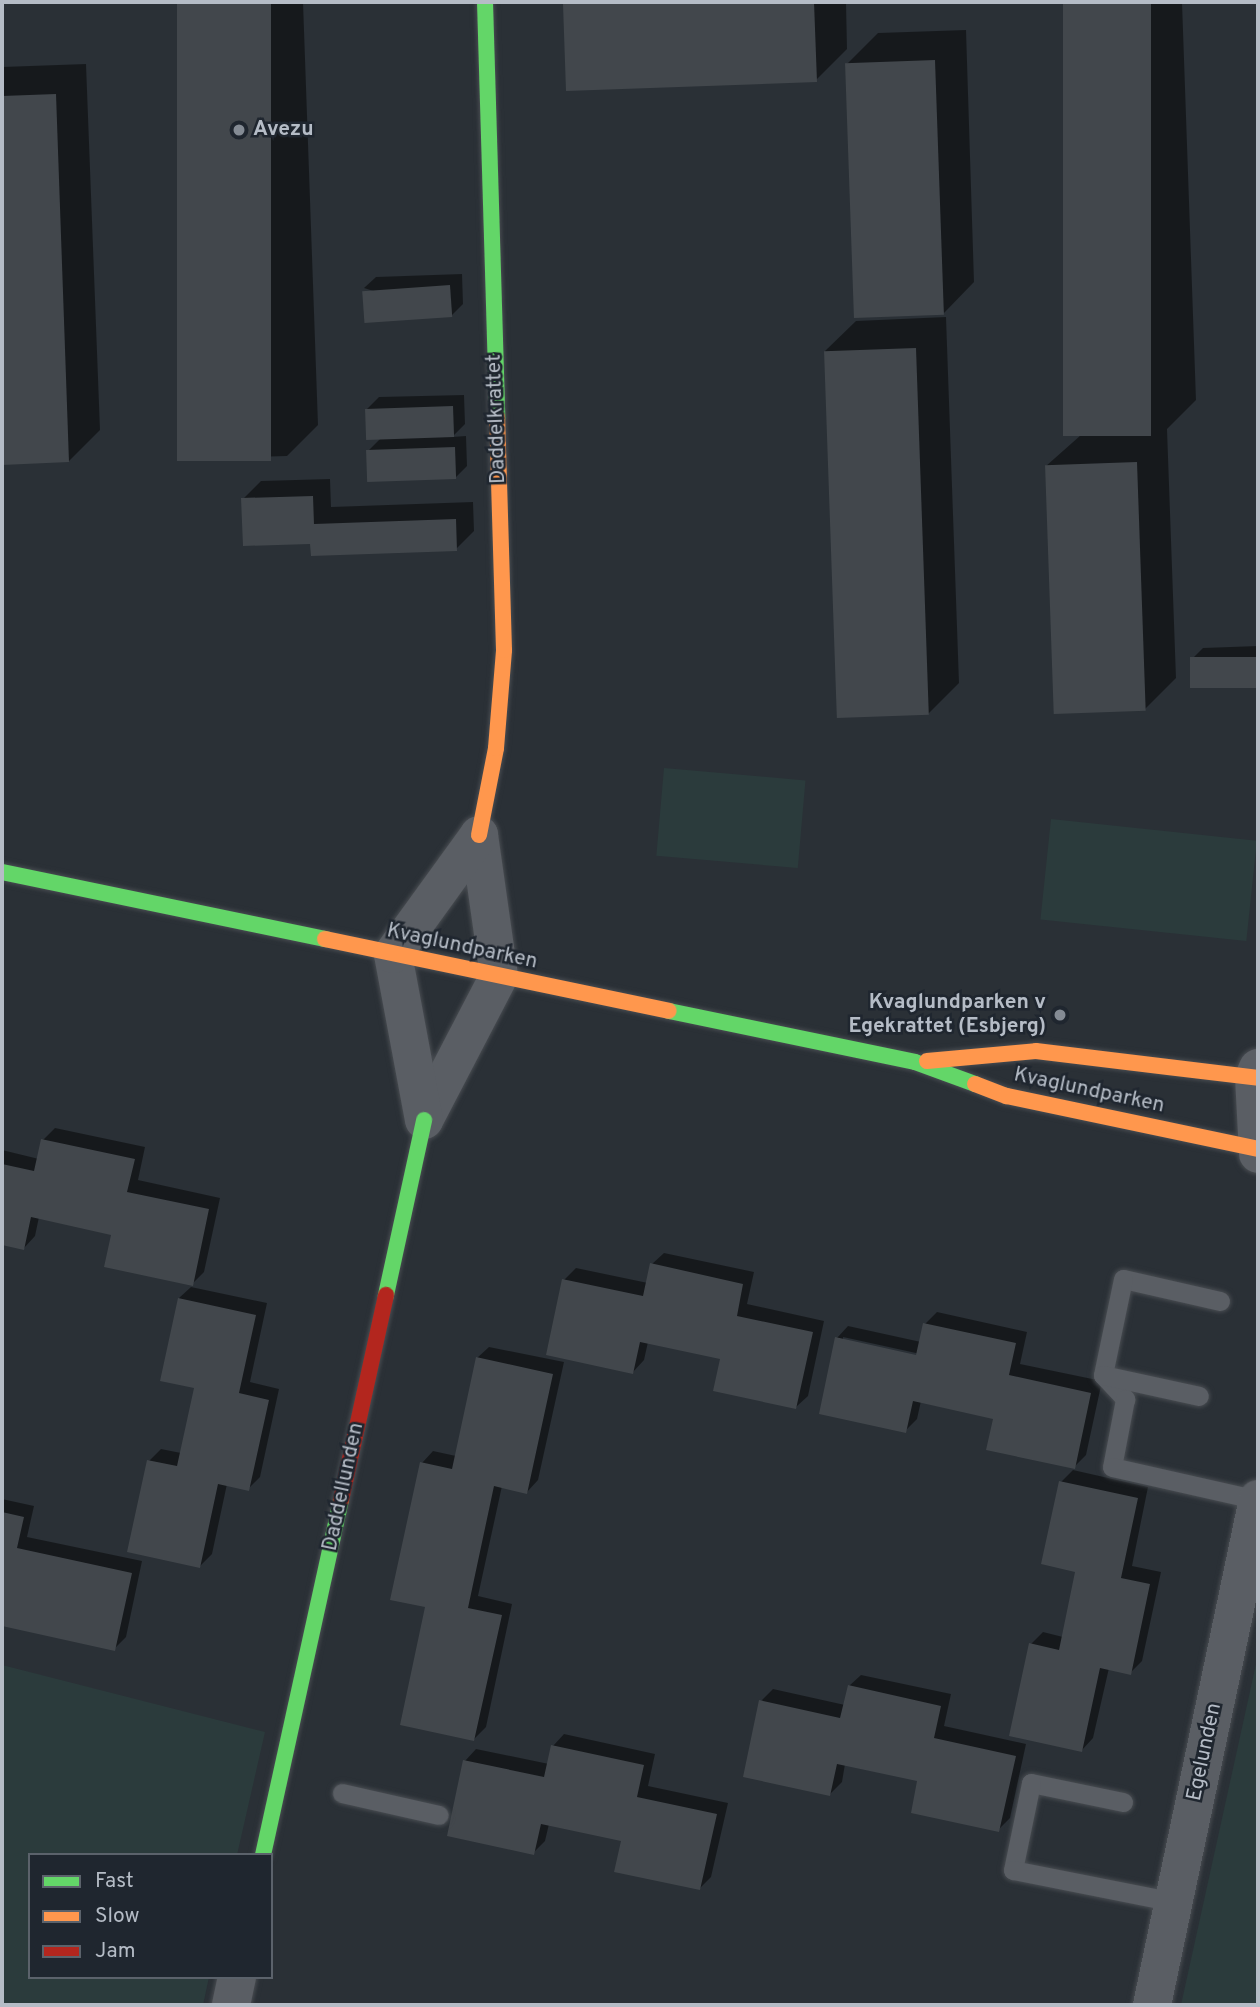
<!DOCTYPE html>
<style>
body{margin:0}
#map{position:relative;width:1260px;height:2007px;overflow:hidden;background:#2a3036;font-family:Overpass,sans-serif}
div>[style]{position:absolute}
.green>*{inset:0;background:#2b3b3c;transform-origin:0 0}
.shadow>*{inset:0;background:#0007}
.building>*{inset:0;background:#42474c;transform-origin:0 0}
.roads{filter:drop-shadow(0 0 2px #484c51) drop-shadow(0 0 2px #484c51)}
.lane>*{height:19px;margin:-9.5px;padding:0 9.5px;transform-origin:9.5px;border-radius:9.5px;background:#5a5e64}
.street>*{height:38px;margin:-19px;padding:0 19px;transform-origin:19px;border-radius:19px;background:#5a5e64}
.fast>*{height:16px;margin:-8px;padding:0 8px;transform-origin:8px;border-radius:8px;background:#63d668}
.slow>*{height:16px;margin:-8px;padding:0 8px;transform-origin:8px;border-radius:8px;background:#ff974d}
.jam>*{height:16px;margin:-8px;padding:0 8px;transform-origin:8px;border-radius:8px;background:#b3261e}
.dots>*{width:19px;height:19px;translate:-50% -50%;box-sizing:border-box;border:4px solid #1f262f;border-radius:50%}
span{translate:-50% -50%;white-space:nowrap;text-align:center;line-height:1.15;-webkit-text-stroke:5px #1f262f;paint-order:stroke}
.poi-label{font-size:21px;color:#b5bcc6;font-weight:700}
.left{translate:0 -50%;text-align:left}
.right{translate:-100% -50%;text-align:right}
.street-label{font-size:21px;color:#b5bcc6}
.frame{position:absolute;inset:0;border:4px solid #b5bcc6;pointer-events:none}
.legend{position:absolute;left:28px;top:1853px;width:245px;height:126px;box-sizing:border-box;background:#1f262f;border:2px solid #5b626b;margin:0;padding:9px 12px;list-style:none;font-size:21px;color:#b5bcc6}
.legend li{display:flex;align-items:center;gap:14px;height:35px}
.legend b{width:35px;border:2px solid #5b626b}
</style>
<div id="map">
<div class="green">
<div style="left:664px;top:768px;width:142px;height:88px;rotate:5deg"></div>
<div style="left:1051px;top:819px;width:207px;height:101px;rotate:6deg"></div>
<div style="clip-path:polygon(1258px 1655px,1258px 2005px,1181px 2005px)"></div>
<div style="clip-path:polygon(2px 1665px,265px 1732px,237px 1855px,30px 1855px,30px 1977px,209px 1977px,203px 2005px,2px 2005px)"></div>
</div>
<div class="shadow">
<div style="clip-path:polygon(179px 2px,303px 2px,318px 425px,287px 456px,195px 459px)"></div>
<div style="clip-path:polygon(568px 2px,846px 2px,847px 49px,816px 80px,565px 5px)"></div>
<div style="clip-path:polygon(1065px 2px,1182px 2px,1196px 400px,1167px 429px,1176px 678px,1145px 709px,1046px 466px,1081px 435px)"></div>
<div style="clip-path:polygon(966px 30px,974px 282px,944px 313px,847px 64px,878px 33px)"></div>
<div style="clip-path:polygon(86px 64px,100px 430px,69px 461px,2px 463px,2px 67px)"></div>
<div style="clip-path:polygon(462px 274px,463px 304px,451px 316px,364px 288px,376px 277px)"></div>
<div style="clip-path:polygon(946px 317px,959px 683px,928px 714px,825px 351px,856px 321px)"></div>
<div style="clip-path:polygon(464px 395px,465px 424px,452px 437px,466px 436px,467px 466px,455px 478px,368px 451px,381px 438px,367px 409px,379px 397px)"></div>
<div style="clip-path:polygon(330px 479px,331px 507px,473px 502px,474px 531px,456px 549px,312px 542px,243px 499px,261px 481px)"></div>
<div style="clip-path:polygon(1258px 646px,1258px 686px,1193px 688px,1192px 659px,1203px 648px)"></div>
<div style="clip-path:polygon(55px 1128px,145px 1147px,138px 1180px,220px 1198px,204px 1272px,192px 1284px,113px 1234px,39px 1217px,35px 1236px,24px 1248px,2px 1243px,2px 1150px,39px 1159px,43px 1140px)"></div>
<div style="clip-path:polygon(664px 1253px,754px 1272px,747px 1304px,824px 1321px,808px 1396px,796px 1407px,722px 1358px,648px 1342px,644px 1360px,633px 1372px,564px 1280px,576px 1268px,648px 1283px,652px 1264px)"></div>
<div style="clip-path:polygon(191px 1287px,267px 1303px,250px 1382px,279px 1389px,260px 1477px,248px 1489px,227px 1484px,212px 1554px,200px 1566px,149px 1461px,161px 1449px,181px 1453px,196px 1387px,179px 1298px)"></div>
<div style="clip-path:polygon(evenodd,937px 1312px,1027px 1332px,1020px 1364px,1102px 1381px,1086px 1455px,1074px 1467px,995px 1417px,921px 1401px,917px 1419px,905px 1431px,837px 1338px,848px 1326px,921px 1342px,925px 1324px,937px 1312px,843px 1337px,925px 1355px,925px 1359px,843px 1341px,843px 1337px)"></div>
<div style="clip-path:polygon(489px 1347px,564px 1362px,538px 1480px,527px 1492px,502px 1486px,478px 1596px,512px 1604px,486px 1727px,474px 1739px,427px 1606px,422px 1463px,433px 1451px,456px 1456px,477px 1358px)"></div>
<div style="clip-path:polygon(1073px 1470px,1148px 1487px,1132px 1566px,1161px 1572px,1142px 1661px,1130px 1673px,1109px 1668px,1093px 1738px,1082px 1750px,1031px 1644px,1043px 1632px,1063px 1637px,1077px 1571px,1061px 1482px)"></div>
<div style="clip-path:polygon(2px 1499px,34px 1506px,27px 1537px,142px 1561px,126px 1637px,114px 1649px,2px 1624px)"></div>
<div style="clip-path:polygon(861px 1675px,951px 1694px,944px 1726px,1026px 1744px,1010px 1818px,998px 1830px,920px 1780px,845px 1764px,842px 1782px,830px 1794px,761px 1701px,773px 1689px,845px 1705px,849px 1686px)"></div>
<div style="clip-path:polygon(564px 1734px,655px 1754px,648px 1786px,728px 1803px,711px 1877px,699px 1889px,623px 1839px,549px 1824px,545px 1841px,533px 1853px,465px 1761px,476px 1749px,549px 1764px,553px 1746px)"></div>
</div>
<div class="building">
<div style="left:177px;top:2px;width:94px;height:459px"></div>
<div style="clip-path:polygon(640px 2px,814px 2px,817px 82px,566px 91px,563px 4px)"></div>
<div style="left:1063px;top:2px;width:88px;height:434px"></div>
<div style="left:935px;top:60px;width:255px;height:90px;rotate:88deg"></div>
<div style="clip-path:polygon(56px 94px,69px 462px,2px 465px,2px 96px)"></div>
<div style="left:450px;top:285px;width:32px;height:88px;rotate:86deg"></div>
<div style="left:916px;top:348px;width:367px;height:92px;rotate:88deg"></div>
<div style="left:453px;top:406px;width:31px;height:88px;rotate:88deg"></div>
<div style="left:455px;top:447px;width:32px;height:89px;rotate:88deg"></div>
<div style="left:1137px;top:462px;width:249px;height:92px;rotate:88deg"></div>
<div style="clip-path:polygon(313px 496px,314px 524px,456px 519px,457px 551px,311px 556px,310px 544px,243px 546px,241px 498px)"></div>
<div style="left:1258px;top:657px;width:31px;height:68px;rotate:90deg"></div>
<div style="clip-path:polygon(41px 1139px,135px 1159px,127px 1192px,209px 1209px,193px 1286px,104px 1267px,111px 1235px,31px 1217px,24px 1250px,2px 1245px,2px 1164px,34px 1171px)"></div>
<div style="clip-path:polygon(650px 1263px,743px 1284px,737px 1316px,813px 1332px,796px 1409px,713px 1391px,720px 1359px,640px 1342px,633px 1374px,546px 1355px,562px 1279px,643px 1296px)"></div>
<div style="clip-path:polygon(178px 1298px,256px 1315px,239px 1393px,269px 1400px,249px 1491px,218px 1484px,200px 1568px,127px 1552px,147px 1460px,177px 1466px,194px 1388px,160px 1381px)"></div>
<div style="clip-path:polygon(923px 1323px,1016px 1343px,1009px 1375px,1091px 1393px,1075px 1469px,986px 1450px,993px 1419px,913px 1401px,906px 1433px,819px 1414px,835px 1337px,916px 1355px)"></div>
<div style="clip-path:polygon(476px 1357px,553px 1374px,527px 1494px,494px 1486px,468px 1608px,502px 1615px,474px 1741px,400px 1725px,425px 1607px,390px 1600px,420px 1462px,452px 1469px)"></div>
<div style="clip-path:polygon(1059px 1481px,1138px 1498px,1121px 1578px,1150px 1584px,1131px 1675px,1100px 1668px,1082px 1752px,1009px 1736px,1029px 1643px,1059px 1650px,1075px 1572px,1041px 1564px)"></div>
<div style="clip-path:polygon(2px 1512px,24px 1517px,17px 1548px,132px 1573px,115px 1651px,2px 1626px)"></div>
<div style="clip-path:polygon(848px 1685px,941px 1706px,934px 1738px,1016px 1756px,999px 1832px,911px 1813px,917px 1781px,837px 1764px,830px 1796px,743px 1777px,759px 1700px,840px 1718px)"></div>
<div style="clip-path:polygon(551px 1745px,644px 1765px,637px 1797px,717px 1814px,700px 1890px,614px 1872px,621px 1841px,541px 1824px,534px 1855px,447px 1836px,463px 1760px,544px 1777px)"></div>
</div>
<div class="roads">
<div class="lane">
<div style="left:1220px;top:1301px;width:99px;rotate:-167.2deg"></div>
<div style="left:1123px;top:1279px;width:98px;rotate:101.8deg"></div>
<div style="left:1103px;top:1375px;width:33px;rotate:47deg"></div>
<div style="left:1125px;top:1399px;width:69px;rotate:100.8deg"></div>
<div style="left:1112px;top:1467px;width:150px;rotate:12.7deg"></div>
<div style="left:1103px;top:1375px;width:98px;rotate:12.3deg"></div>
<div style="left:342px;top:1793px;width:99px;rotate:12.8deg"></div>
<div style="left:1123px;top:1802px;width:94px;rotate:-168.3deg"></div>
<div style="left:1031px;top:1783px;width:89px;rotate:101.7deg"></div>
<div style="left:1013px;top:1870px;width:164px;rotate:11.2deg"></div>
</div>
<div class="street">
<div style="left:479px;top:835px;width:142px;rotate:81.9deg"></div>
<div style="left:499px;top:976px;width:162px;rotate:117.5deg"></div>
<div style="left:424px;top:1120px;width:169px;rotate:-100.6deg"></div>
<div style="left:393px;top:954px;width:147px;rotate:-54.1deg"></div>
<div style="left:1258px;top:1068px;width:10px;rotate:114deg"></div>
<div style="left:1254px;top:1077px;width:77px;rotate:87deg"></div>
<div style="left:231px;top:2005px;width:29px;rotate:-78deg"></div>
<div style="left:1152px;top:2005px;width:517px;rotate:-78.17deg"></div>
</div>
<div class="fast">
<div style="left:485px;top:2px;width:415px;rotate:88.3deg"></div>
<div style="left:2px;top:872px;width:330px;rotate:11.7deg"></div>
<div style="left:669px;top:1011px;width:251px;rotate:11.7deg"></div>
<div style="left:915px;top:1062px;width:64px;rotate:20.1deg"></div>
<div style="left:386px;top:1295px;width:179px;rotate:-77.7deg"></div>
<div style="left:263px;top:1855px;width:363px;rotate:-77.6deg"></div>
</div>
<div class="slow">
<div style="left:479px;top:835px;width:89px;rotate:-78.9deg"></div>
<div style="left:496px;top:748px;width:98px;rotate:-85.3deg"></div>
<div style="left:504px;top:650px;width:233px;rotate:-91.7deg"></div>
<div style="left:325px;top:939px;width:351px;rotate:11.8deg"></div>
<div style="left:927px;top:1061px;width:109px;rotate:-5.2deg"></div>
<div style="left:1036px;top:1051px;width:224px;rotate:6.9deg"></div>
<div style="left:975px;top:1084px;width:34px;rotate:21deg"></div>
<div style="left:1007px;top:1096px;width:257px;rotate:11.9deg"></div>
</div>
<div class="jam">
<div style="left:341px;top:1500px;width:210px;rotate:-77.6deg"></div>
</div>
</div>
<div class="dots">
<div style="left:239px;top:130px;background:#848b94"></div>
<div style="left:1060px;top:1015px;background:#848b94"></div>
</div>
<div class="poi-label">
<span class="left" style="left:253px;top:130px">Avezu</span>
<span class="right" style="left:1046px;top:1015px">Kvaglundparken v<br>Egekrattet (Esbjerg)</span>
</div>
<div class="street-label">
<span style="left:497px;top:419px;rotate:-92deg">Daddelkrattet</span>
<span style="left:462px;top:947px;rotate:12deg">Kvaglundparken</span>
<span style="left:1089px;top:1091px;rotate:12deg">Kvaglundparken</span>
<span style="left:344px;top:1487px;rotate:-78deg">Daddellunden</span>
<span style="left:1205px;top:1752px;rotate:-78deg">Egelunden</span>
</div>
<div class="frame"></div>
<ul class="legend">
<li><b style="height:9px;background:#63d668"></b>Fast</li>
<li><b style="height:9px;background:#ff974d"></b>Slow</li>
<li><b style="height:9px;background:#b3261e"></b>Jam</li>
</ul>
</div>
